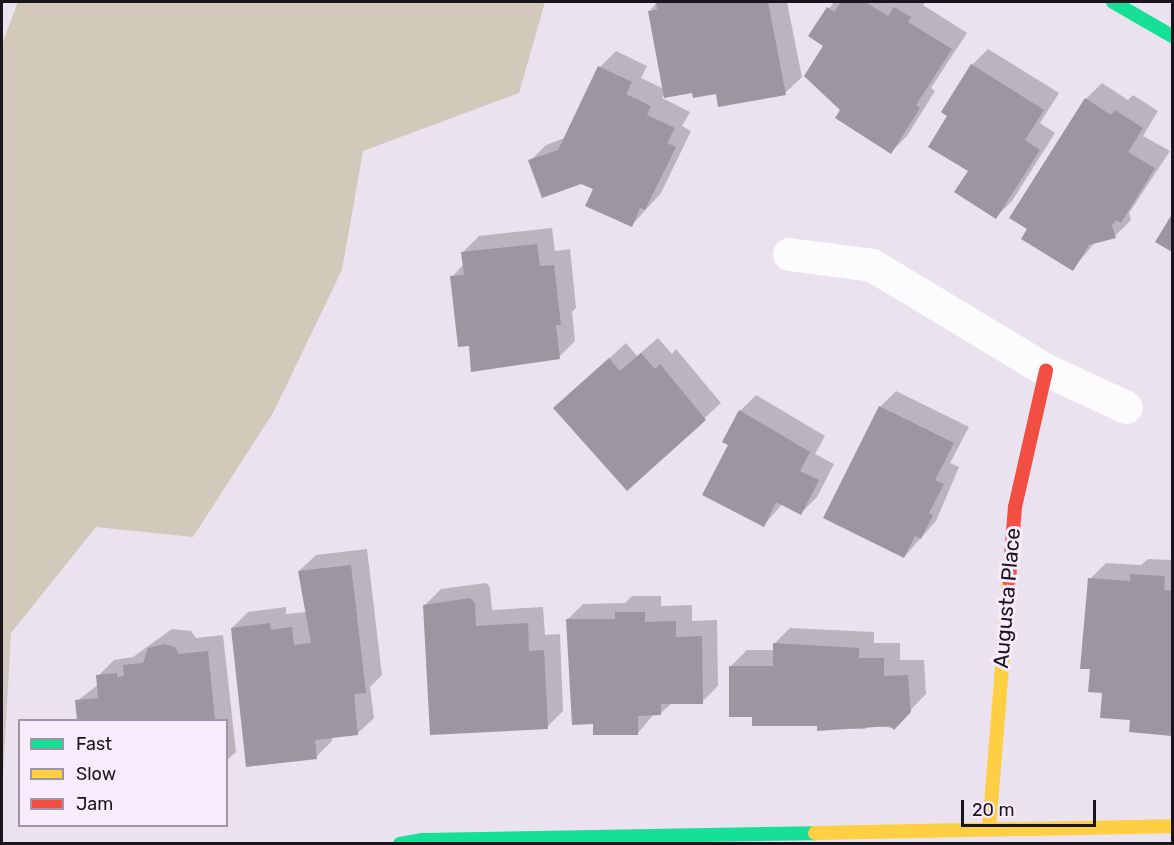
<!DOCTYPE html>
<style>
body{margin:0}
#map{position:relative;width:1174px;height:845px;overflow:hidden;background:#eae2ef;font-family:Rubik,sans-serif}
div>[style]{position:absolute}
.forest>*{inset:0;background:#d3c9bb}
.shadow>*{inset:0;background:#0003}
.building>*{inset:0;background:#9c96a0}
.street>*{height:33px;margin:-16.5px;padding:0 16.5px;transform-origin:16.5px;border-radius:16.5px;background:#fcfbfd}
.fast>*{height:14px;margin:-7px;padding:0 7px;transform-origin:7px;border-radius:7px;background:#16e098}
.slow>*{height:14px;margin:-7px;padding:0 7px;transform-origin:7px;border-radius:7px;background:#ffcf43}
.jam>*{height:14px;margin:-7px;padding:0 7px;transform-origin:7px;border-radius:7px;background:#f24e42}
span{translate:-50% -50%;white-space:nowrap;text-align:center;line-height:1.15;-webkit-text-stroke:6px #f7ebfe;paint-order:stroke}
.street-label{font-size:21px;color:#1a151d}
.frame{position:absolute;inset:0;border:3px solid #1a151d;pointer-events:none}
.legend{position:absolute;left:18px;top:719px;width:210px;height:108px;box-sizing:border-box;background:#f7ebfe;border:2px solid #9f95a4;margin:0;padding:8px 10px;list-style:none;font-size:18px;color:#1a151d}
.legend li{display:flex;align-items:center;gap:12px;height:30px}
.legend b{width:30px;border:2px solid #9f95a4}
.scale{position:absolute;left:961px;top:800px;width:135px;height:27px;box-sizing:border-box;border:3px solid #1a151d;border-top:0;padding-left:8px;font-size:18px;line-height:21px;white-space:nowrap;color:#1a151d;-webkit-text-stroke:4px #f7ebfe;paint-order:stroke}
</style>
<div id="map">
<div class="forest">
<div style="clip-path:polygon(18px 2px,545px 2px,519px 93px,363px 151px,342px 270px,273px 413px,193px 537px,96px 527px,11px 633px,2px 795px,2px 44px)"></div>
</div>
<div class="shadow">
<div style="clip-path:polygon(657px 2px,787px 2px,802px 77px,785px 93px,665px 93px,662px 98px,690px 112px,682px 126px,691px 131px,661px 193px,632px 225px,595px 188px,530px 161px,546px 145px,565px 138px,600px 67px,616px 51px,647px 66px,641px 78px,664px 89px,649px 12px)"></div>
<div style="clip-path:polygon(834px 2px,926px 2px,923px 5px,967px 33px,931px 88px,935px 91px,907px 136px,891px 152px,805px 76px,825px 45px,810px 35px)"></div>
<div style="clip-path:polygon(988px 49px,1059px 93px,1040px 123px,1055px 133px,1012px 201px,996px 217px,970px 170px,949px 116px,972px 65px)"></div>
<div style="clip-path:polygon(1102px 83px,1128px 100px,1133px 95px,1158px 111px,1143px 136px,1170px 151px,1129px 213px,1131px 220px,1115px 236px,1096px 241px,1073px 269px,1086px 99px)"></div>
<div style="clip-path:polygon(552px 228px,555px 251px,570px 249px,576px 308px,572px 312px,575px 341px,559px 357px,473px 370px,470px 344px,452px 277px,464px 264px,463px 252px,479px 236px)"></div>
<div style="clip-path:polygon(658px 338px,672px 354px,676px 349px,721px 403px,627px 489px,555px 408px,626px 343px,637px 356px)"></div>
<div style="clip-path:polygon(896px 391px,969px 427px,950px 463px,959px 467px,936px 521px,904px 557px,825px 517px,880px 407px)"></div>
<div style="clip-path:polygon(756px 395px,825px 436px,815px 454px,834px 464px,817px 497px,801px 513px,783px 503px,764px 525px,730px 445px,740px 411px)"></div>
<div style="clip-path:polygon(367px 549px,382px 675px,370px 687px,374px 718px,357px 734px,332px 737px,332px 741px,316px 757px,232px 628px,248px 612px,286px 607px,286px 614px,307px 612px,299px 571px,316px 555px)"></div>
<div style="clip-path:polygon(1148px 559px,1172px 560px,1172px 734px,1131px 731px,1131px 719px,1103px 692px,1092px 668px,1090px 579px,1106px 563px,1141px 565px)"></div>
<div style="clip-path:polygon(486px 583px,490px 587px,492px 610px,543px 607px,545px 635px,560px 634px,563px 711px,547px 727px,425px 605px,441px 589px)"></div>
<div style="clip-path:polygon(632px 596px,661px 596px,661px 606px,692px 605px,692px 621px,717px 620px,718px 686px,702px 702px,672px 703px,660px 714px,654px 714px,638px 733px,594px 723px,567px 620px,583px 604px,625px 603px)"></div>
<div style="clip-path:polygon(790px 628px,874px 632px,874px 643px,900px 643px,900px 660px,924px 660px,926px 694px,893px 728px,868px 725px,865px 729px,819px 729px,818px 724px,754px 715px,731px 666px,747px 650px,774px 650px,774px 644px)"></div>
<div style="clip-path:polygon(172px 629px,191px 631px,196px 638px,223px 635px,236px 752px,226px 761px,226px 720px,80px 720px,77px 701px,99px 684px,98px 676px,114px 660px,133px 657px)"></div>
</div>
<div class="building">
<div style="clip-path:polygon(656px 2px,768px 2px,786px 95px,718px 107px,716px 94px,693px 98px,692px 93px,664px 98px,648px 11px,657px 10px)"></div>
<div style="clip-path:polygon(841px 2px,865px 2px,888px 16px,894px 7px,911px 17px,908px 22px,952px 49px,916px 105px,920px 108px,891px 154px,835px 118px,840px 110px,804px 76px,823px 46px,808px 36px,827px 7px,834px 12px)"></div>
<div style="clip-path:polygon(971px 64px,1044px 110px,1025px 140px,1040px 150px,996px 219px,954px 192px,968px 171px,928px 147px,947px 116px,941px 112px)"></div>
<div style="clip-path:polygon(598px 66px,632px 82px,626px 94px,651px 106px,647px 115px,675px 128px,667px 143px,676px 147px,645px 210px,640px 208px,632px 227px,585px 206px,593px 189px,581px 184px,542px 198px,528px 160px,558px 150px)"></div>
<div style="clip-path:polygon(1085px 98px,1111px 115px,1115px 110px,1143px 128px,1128px 152px,1155px 168px,1121px 223px,1116px 220px,1112px 225px,1116px 238px,1089px 245px,1073px 271px,1021px 239px,1027px 229px,1009px 218px)"></div>
<div style="clip-path:polygon(1172px 214px,1172px 252px,1155px 242px)"></div>
<div style="clip-path:polygon(537px 244px,540px 266px,554px 265px,561px 325px,556px 325px,560px 359px,471px 372px,469px 346px,458px 347px,450px 276px,464px 275px,461px 252px)"></div>
<div style="clip-path:polygon(641px 353px,655px 369px,660px 364px,706px 420px,627px 491px,553px 408px,609px 358px,620px 371px)"></div>
<div style="clip-path:polygon(879px 406px,954px 443px,935px 480px,944px 484px,929px 513px,933px 515px,921px 539px,915px 536px,904px 558px,823px 518px)"></div>
<div style="clip-path:polygon(739px 410px,810px 452px,800px 471px,819px 480px,801px 515px,776px 502px,764px 527px,702px 495px,728px 445px,722px 442px)"></div>
<div style="clip-path:polygon(351px 565px,366px 693px,354px 694px,358px 735px,315px 740px,317px 759px,246px 767px,231px 628px,270px 623px,271px 630px,292px 627px,294px 645px,311px 643px,298px 571px)"></div>
<div style="clip-path:polygon(1130px 574px,1165px 576px,1164px 590px,1172px 591px,1172px 736px,1129px 732px,1130px 720px,1100px 718px,1102px 693px,1088px 692px,1090px 669px,1080px 669px,1088px 578px,1130px 581px)"></div>
<div style="clip-path:polygon(470px 598px,475px 603px,476px 626px,528px 623px,529px 651px,544px 650px,548px 729px,430px 735px,423px 605px)"></div>
<div style="clip-path:polygon(615px 612px,645px 612px,645px 622px,676px 621px,676px 637px,702px 636px,703px 704px,661px 704px,661px 715px,638px 716px,638px 735px,593px 735px,593px 724px,572px 725px,566px 619px,615px 619px)"></div>
<div style="clip-path:polygon(773px 643px,859px 648px,859px 658px,884px 658px,884px 676px,908px 675px,911px 712px,894px 730px,890px 726px,817px 731px,817px 726px,752px 726px,752px 717px,729px 717px,729px 666px,773px 666px)"></div>
<div style="clip-path:polygon(164px 644px,175px 647px,179px 654px,208px 651px,215px 720px,77px 720px,75px 700px,98px 698px,96px 675px,117px 673px,117px 677px,124px 676px,123px 665px,143px 663px,148px 648px)"></div>
</div>
<div class="street">
<div style="left:789px;top:254px;width:84px;rotate:7.5deg"></div>
<div style="left:872px;top:265px;width:203px;rotate:31.1deg"></div>
<div style="left:1046px;top:370px;width:88px;rotate:24.8deg"></div>
</div>
<div class="fast">
<div style="left:1113px;top:2px;width:68px;rotate:30deg"></div>
<div style="left:400px;top:844px;width:23px;rotate:-10deg"></div>
<div style="left:423px;top:840px;width:392px;rotate:-1deg"></div>
</div>
<div class="slow">
<div style="left:989px;top:829px;width:250px;rotate:-85.4deg"></div>
<div style="left:815px;top:833px;width:357px;rotate:-1.1deg"></div>
</div>
<div class="jam">
<div style="left:1009px;top:580px;width:73px;rotate:-85.3deg"></div>
<div style="left:1015px;top:507px;width:140px;rotate:-77.2deg"></div>
</div>
<div class="street-label">
<span style="left:1007px;top:598px;rotate:-85deg">Augusta Place</span>
</div>
<div class="frame"></div>
<ul class="legend">
<li><b style="height:8px;background:#16e098"></b>Fast</li>
<li><b style="height:8px;background:#ffcf43"></b>Slow</li>
<li><b style="height:8px;background:#f24e42"></b>Jam</li>
</ul>
<div class="scale">20 m</div>
</div>
